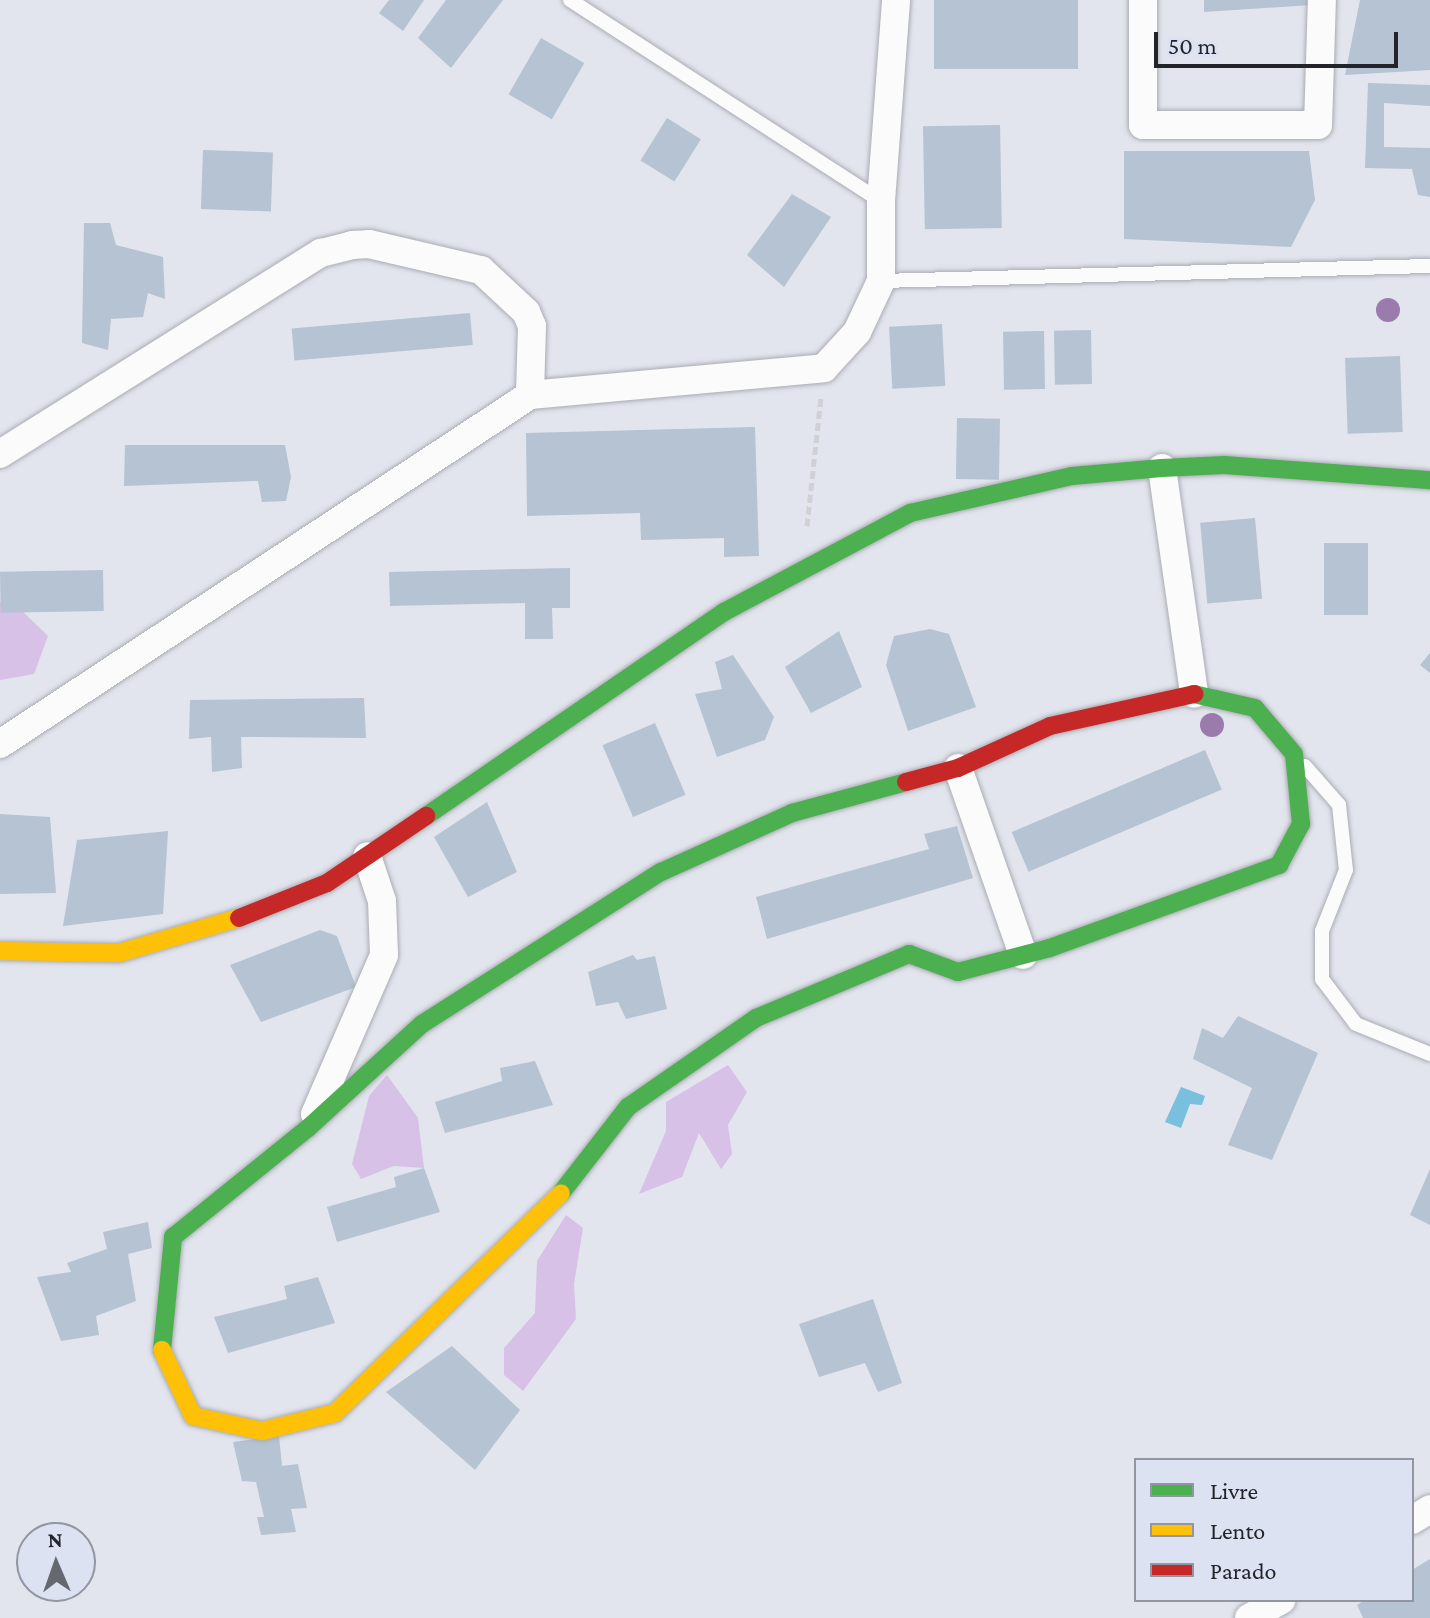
<!DOCTYPE html>
<style>
body{margin:0}
#map{position:relative;width:1430px;height:1618px;overflow:hidden;background:#e2e5ed;font-family:"Crimson Pro",serif}
div>[style]{position:absolute}
.green>*{inset:0;background:#d7c1e6}
.water>*{inset:0;background:#78c0dd}
.building>*{inset:0;background:#b5c3d2;transform-origin:0 0}
.path>*{height:5px;margin-top:-2.5px;transform-origin:0;background:repeating-linear-gradient(90deg,#d0d1d4 0 8px,transparent 0 12px)}
.roads{filter:drop-shadow(0 0 2px #aaacb3) drop-shadow(0 0 2px #aaacb3)}
.lane>*{height:14px;margin:-7px;padding:0 7px;transform-origin:7px;border-radius:7px;background:#fbfbfc}
.street>*{height:28px;margin:-14px;padding:0 14px;transform-origin:14px;border-radius:14px;background:#fbfbfc}
.fast>*{height:18px;margin:-9px;padding:0 9px;transform-origin:9px;border-radius:9px;background:#4caf50}
.slow>*{height:18px;margin:-9px;padding:0 9px;transform-origin:9px;border-radius:9px;background:#ffc107}
.jam>*{height:18px;margin:-9px;padding:0 9px;transform-origin:9px;border-radius:9px;background:#c62828}
.trees>*{width:24px;height:24px;margin:-12px;border-radius:50%;background:#9a7bab}
span{translate:-50% -50%;white-space:nowrap;text-align:center;line-height:1.15;-webkit-text-stroke:6px #dde2f2;paint-order:stroke}
.legend{position:absolute;left:1134px;top:1458px;width:280px;height:144px;box-sizing:border-box;background:#dde2f2;border:2px solid #9296a2;margin:0;padding:10px 14px;list-style:none;font-size:24px;color:#222429}
.legend li{display:flex;align-items:center;gap:16px;height:40px}
.legend b{width:40px;border:2px solid #9296a2}
.north{position:absolute;left:16px;top:1522px;width:80px;height:80px;box-sizing:border-box;background:#dde2f2;border:2px solid #9296a2;border-radius:50%;rotate:358deg;font-size:22px;font-weight:700;line-height:32px;text-align:center;color:#222429}
.north::after{content:'';display:block;margin:auto;width:28px;height:36px;background:#65686e;clip-path:polygon(50% 0,100% 100%,50% 72%,0 100%)}
.scale{position:absolute;left:1154px;top:32px;width:244px;height:36px;box-sizing:border-box;border:4px solid #222429;border-top:0;padding-left:10px;font-size:24px;line-height:28px;white-space:nowrap;color:#222429;-webkit-text-stroke:6px #dde2f2;paint-order:stroke}
</style>
<div id="map">
<div class="green">
<div style="clip-path:polygon(0 602px,14px 603px,48px 636px,34px 674px,0 680px)"></div>
<div style="clip-path:polygon(728px 1065px,747px 1092px,728px 1125px,732px 1154px,721px 1169px,699px 1133px,682px 1177px,639px 1194px,666px 1131px,666px 1102px)"></div>
<div style="clip-path:polygon(387px 1075px,418px 1118px,424px 1168px,394px 1166px,361px 1179px,352px 1164px,369px 1096px)"></div>
<div style="clip-path:polygon(566px 1215px,583px 1228px,574px 1284px,576px 1319px,523px 1391px,504px 1375px,504px 1348px,535px 1313px,537px 1261px)"></div>
</div>
<div class="water">
<div style="clip-path:polygon(1181px 1087px,1205px 1096px,1202px 1105px,1190px 1104px,1181px 1128px,1165px 1122px)"></div>
</div>
<div class="building">
<div style="clip-path:polygon(389px 0,424px 0,403px 31px,379px 13px)"></div>
<div style="clip-path:polygon(446px 0,503px 0,451px 68px,418px 38px)"></div>
<div style="left:934px;top:0;width:144px;height:69px"></div>
<div style="clip-path:polygon(1204px 0,1312px 0,1312px 5px,1204px 12px)"></div>
<div style="clip-path:polygon(1360px 0,1430px 0,1430px 70px,1345px 75px)"></div>
<div style="left:541px;top:38px;width:50px;height:65px;rotate:30deg"></div>
<div style="clip-path:polygon(1368px 83px,1430px 85px,1430px 106px,1384px 103px,1384px 147px,1430px 148px,1430px 197px,1418px 195px,1412px 169px,1365px 168px)"></div>
<div style="left:667px;top:118px;width:40px;height:50px;rotate:32deg"></div>
<div style="left:1000px;top:125px;width:103px;height:77px;rotate:89deg"></div>
<div style="left:203px;top:150px;width:70px;height:59px;rotate:2deg"></div>
<div style="clip-path:polygon(1124px 151px,1309px 151px,1315px 200px,1291px 247px,1124px 239px)"></div>
<div style="clip-path:polygon(792px 194px,831px 217px,784px 287px,747px 255px)"></div>
<div style="clip-path:polygon(84px 223px,110px 223px,116px 245px,163px 257px,165px 299px,148px 293px,143px 317px,111px 319px,108px 350px,82px 343px)"></div>
<div style="left:470px;top:313px;width:32px;height:179px;rotate:85deg"></div>
<div style="left:942px;top:324px;width:62px;height:53px;rotate:87deg"></div>
<div style="left:1091px;top:330px;width:54px;height:37px;rotate:89deg"></div>
<div style="left:1044px;top:331px;width:58px;height:41px;rotate:89deg"></div>
<div style="left:1400px;top:356px;width:76px;height:55px;rotate:88deg"></div>
<div style="left:957px;top:418px;width:43px;height:61px;rotate:1deg"></div>
<div style="clip-path:polygon(755px 427px,759px 556px,724px 557px,724px 538px,641px 540px,640px 513px,527px 516px,526px 433px)"></div>
<div style="clip-path:polygon(125px 445px,285px 445px,291px 477px,286px 501px,262px 502px,258px 481px,124px 486px)"></div>
<div style="left:1255px;top:518px;width:81px;height:55px;rotate:85deg"></div>
<div style="left:1324px;top:543px;width:44px;height:72px"></div>
<div style="clip-path:polygon(570px 568px,570px 608px,552px 608px,553px 639px,525px 639px,525px 603px,390px 606px,389px 572px)"></div>
<div style="left:103px;top:570px;width:41px;height:103px;rotate:89deg"></div>
<div style="clip-path:polygon(930px 629px,949px 634px,976px 707px,908px 731px,886px 665px,894px 636px)"></div>
<div style="clip-path:polygon(839px 631px,862px 687px,811px 713px,785px 667px)"></div>
<div style="clip-path:polygon(1430px 653px,1430px 673px,1420px 665px)"></div>
<div style="clip-path:polygon(733px 655px,774px 717px,765px 740px,717px 757px,695px 694px,722px 689px,715px 662px)"></div>
<div style="clip-path:polygon(364px 698px,366px 738px,241px 737px,242px 768px,212px 772px,211px 737px,189px 739px,190px 700px)"></div>
<div style="left:655px;top:723px;width:78px;height:57px;rotate:67deg"></div>
<div style="left:1205px;top:750px;width:43px;height:210px;rotate:67deg"></div>
<div style="clip-path:polygon(487px 802px,517px 872px,468px 897px,434px 837px)"></div>
<div style="clip-path:polygon(0 814px,50px 817px,56px 893px,0 894px)"></div>
<div style="clip-path:polygon(957px 826px,973px 878px,767px 939px,756px 897px,929px 849px,924px 834px)"></div>
<div style="clip-path:polygon(168px 831px,163px 914px,63px 926px,77px 840px)"></div>
<div style="clip-path:polygon(320px 930px,337px 936px,356px 987px,261px 1022px,230px 965px)"></div>
<div style="clip-path:polygon(633px 955px,637px 960px,655px 956px,667px 1009px,626px 1019px,618px 1002px,596px 1006px,588px 972px)"></div>
<div style="clip-path:polygon(1238px 1016px,1318px 1053px,1272px 1160px,1228px 1145px,1252px 1088px,1193px 1059px,1202px 1028px,1223px 1038px)"></div>
<div style="clip-path:polygon(535px 1061px,553px 1105px,445px 1133px,435px 1102px,502px 1081px,500px 1068px)"></div>
<div style="clip-path:polygon(424px 1168px,440px 1212px,337px 1242px,327px 1207px,396px 1187px,394px 1177px)"></div>
<div style="clip-path:polygon(1430px 1169px,1430px 1225px,1410px 1215px)"></div>
<div style="clip-path:polygon(148px 1222px,152px 1248px,128px 1254px,136px 1301px,96px 1316px,99px 1335px,61px 1341px,37px 1277px,71px 1272px,67px 1263px,107px 1249px,103px 1232px)"></div>
<div style="clip-path:polygon(318px 1277px,335px 1323px,228px 1353px,214px 1317px,287px 1299px,284px 1286px)"></div>
<div style="clip-path:polygon(873px 1299px,902px 1383px,878px 1392px,865px 1363px,819px 1377px,799px 1324px)"></div>
<div style="clip-path:polygon(452px 1346px,520px 1410px,475px 1470px,386px 1392px)"></div>
<div style="clip-path:polygon(279px 1436px,282px 1466px,298px 1464px,307px 1508px,291px 1509px,296px 1532px,261px 1535px,257px 1517px,264px 1517px,256px 1482px,242px 1481px,233px 1442px)"></div>
<div style="clip-path:polygon(1430px 1559px,1430px 1618px,1363px 1618px,1357px 1605px,1365px 1600px,1412px 1600px,1412px 1570px)"></div>
</div>
<div class="path">
<div style="left:807px;top:526px;width:130px;rotate:-83.8deg"></div>
</div>
<div class="roads">
<div class="lane">
<div style="left:570px;top:0;width:370px;rotate:32.9deg"></div>
<div style="left:881px;top:281px;width:549px;rotate:-1.57deg"></div>
<div style="left:1305px;top:766px;width:52px;rotate:48.9deg"></div>
<div style="left:1339px;top:805px;width:65px;rotate:83.9deg"></div>
<div style="left:1346px;top:870px;width:66px;rotate:111.5deg"></div>
<div style="left:1322px;top:931px;width:48px;rotate:90deg"></div>
<div style="left:1322px;top:979px;width:56px;rotate:52.9deg"></div>
<div style="left:1356px;top:1024px;width:80px;rotate:22.1deg"></div>
</div>
<div class="street">
<div style="left:1143px;top:0;width:125px;rotate:90deg"></div>
<div style="left:1143px;top:125px;width:175px"></div>
<div style="left:1318px;top:125px;width:125px;rotate:-88.2deg"></div>
<div style="left:0;top:454px;width:379px;rotate:-32.1deg"></div>
<div style="left:321px;top:253px;width:32px;rotate:-14deg"></div>
<div style="left:352px;top:245px;width:17px;rotate:-3deg"></div>
<div style="left:369px;top:244px;width:115px;rotate:13.1deg"></div>
<div style="left:481px;top:270px;width:62px;rotate:43deg"></div>
<div style="left:526px;top:312px;width:15px;rotate:67deg"></div>
<div style="left:532px;top:326px;width:69px;rotate:91.7deg"></div>
<div style="left:1162px;top:468px;width:228px;rotate:81.9deg"></div>
<div style="left:0;top:744px;width:635px;rotate:-33.36deg"></div>
<div style="left:530px;top:395px;width:295px;rotate:-5.2deg"></div>
<div style="left:824px;top:368px;width:49px;rotate:-47.5deg"></div>
<div style="left:857px;top:332px;width:56px;rotate:-64.8deg"></div>
<div style="left:881px;top:281px;width:80px;rotate:-90deg"></div>
<div style="left:881px;top:201px;width:202px;rotate:-85.7deg"></div>
<div style="left:958px;top:768px;width:198px;rotate:70.8deg"></div>
<div style="left:315px;top:1114px;width:173px;rotate:-66.5deg"></div>
<div style="left:384px;top:955px;width:54px;rotate:-92.1deg"></div>
<div style="left:382px;top:901px;width:47px;rotate:-108.4deg"></div>
<div style="left:1412px;top:1520px;width:21px;rotate:-31deg"></div>
<div style="left:1249px;top:1618px;width:37px;rotate:-29deg"></div>
</div>
<div class="fast">
<div style="left:426px;top:816px;width:361px;rotate:-34.4deg"></div>
<div style="left:724px;top:612px;width:211px;rotate:-28deg"></div>
<div style="left:910px;top:513px;width:166px;rotate:-12.9deg"></div>
<div style="left:1072px;top:476px;width:90px;rotate:-5.1deg"></div>
<div style="left:1162px;top:468px;width:62px;rotate:-2.8deg"></div>
<div style="left:1224px;top:465px;width:207px;rotate:4.2deg"></div>
<div style="left:561px;top:1193px;width:109px;rotate:-52.1deg"></div>
<div style="left:628px;top:1107px;width:156px;rotate:-34.8deg"></div>
<div style="left:756px;top:1018px;width:166px;rotate:-22.7deg"></div>
<div style="left:909px;top:954px;width:52px;rotate:20.2deg"></div>
<div style="left:958px;top:972px;width:95px;rotate:-14.6deg"></div>
<div style="left:1050px;top:948px;width:244px;rotate:-19.9deg"></div>
<div style="left:1279px;top:865px;width:47px;rotate:-61.8deg"></div>
<div style="left:1301px;top:824px;width:70px;rotate:-95.7deg"></div>
<div style="left:1294px;top:754px;width:60px;rotate:-130.3deg"></div>
<div style="left:1255px;top:708px;width:63px;rotate:-167.1deg"></div>
<div style="left:162px;top:1350px;width:114px;rotate:-84.4deg"></div>
<div style="left:173px;top:1237px;width:174px;rotate:-38.9deg"></div>
<div style="left:308px;top:1128px;width:154px;rotate:-42.4deg"></div>
<div style="left:422px;top:1024px;width:283px;rotate:-32.5deg"></div>
<div style="left:661px;top:872px;width:144px;rotate:-24.2deg"></div>
<div style="left:792px;top:813px;width:118px;rotate:-15.2deg"></div>
</div>
<div class="slow">
<div style="left:0;top:951px;width:119px;rotate:1deg"></div>
<div style="left:119px;top:953px;width:125px;rotate:-16.3deg"></div>
<div style="left:162px;top:1350px;width:73px;rotate:64.8deg"></div>
<div style="left:193px;top:1416px;width:71px;rotate:12.3deg"></div>
<div style="left:262px;top:1431px;width:75px;rotate:-13.9deg"></div>
<div style="left:335px;top:1413px;width:315px;rotate:-44.2deg"></div>
</div>
<div class="jam">
<div style="left:906px;top:782px;width:54px;rotate:-15.1deg"></div>
<div style="left:958px;top:768px;width:101px;rotate:-24.5deg"></div>
<div style="left:1050px;top:726px;width:148px;rotate:-12.5deg"></div>
<div style="left:239px;top:918px;width:95px;rotate:-21.7deg"></div>
<div style="left:327px;top:883px;width:120px;rotate:-34.1deg"></div>
</div>
</div>
<div class="trees">
<div style="left:1388px;top:310px"></div>
<div style="left:1212px;top:725px"></div>
</div>
<ul class="legend">
<li><b style="height:10px;background:#4caf50"></b>Livre</li>
<li><b style="height:10px;background:#ffc107"></b>Lento</li>
<li><b style="height:10px;background:#c62828"></b>Parado</li>
</ul>
<div class="north">N</div>
<div class="scale">50 m</div>
</div>
